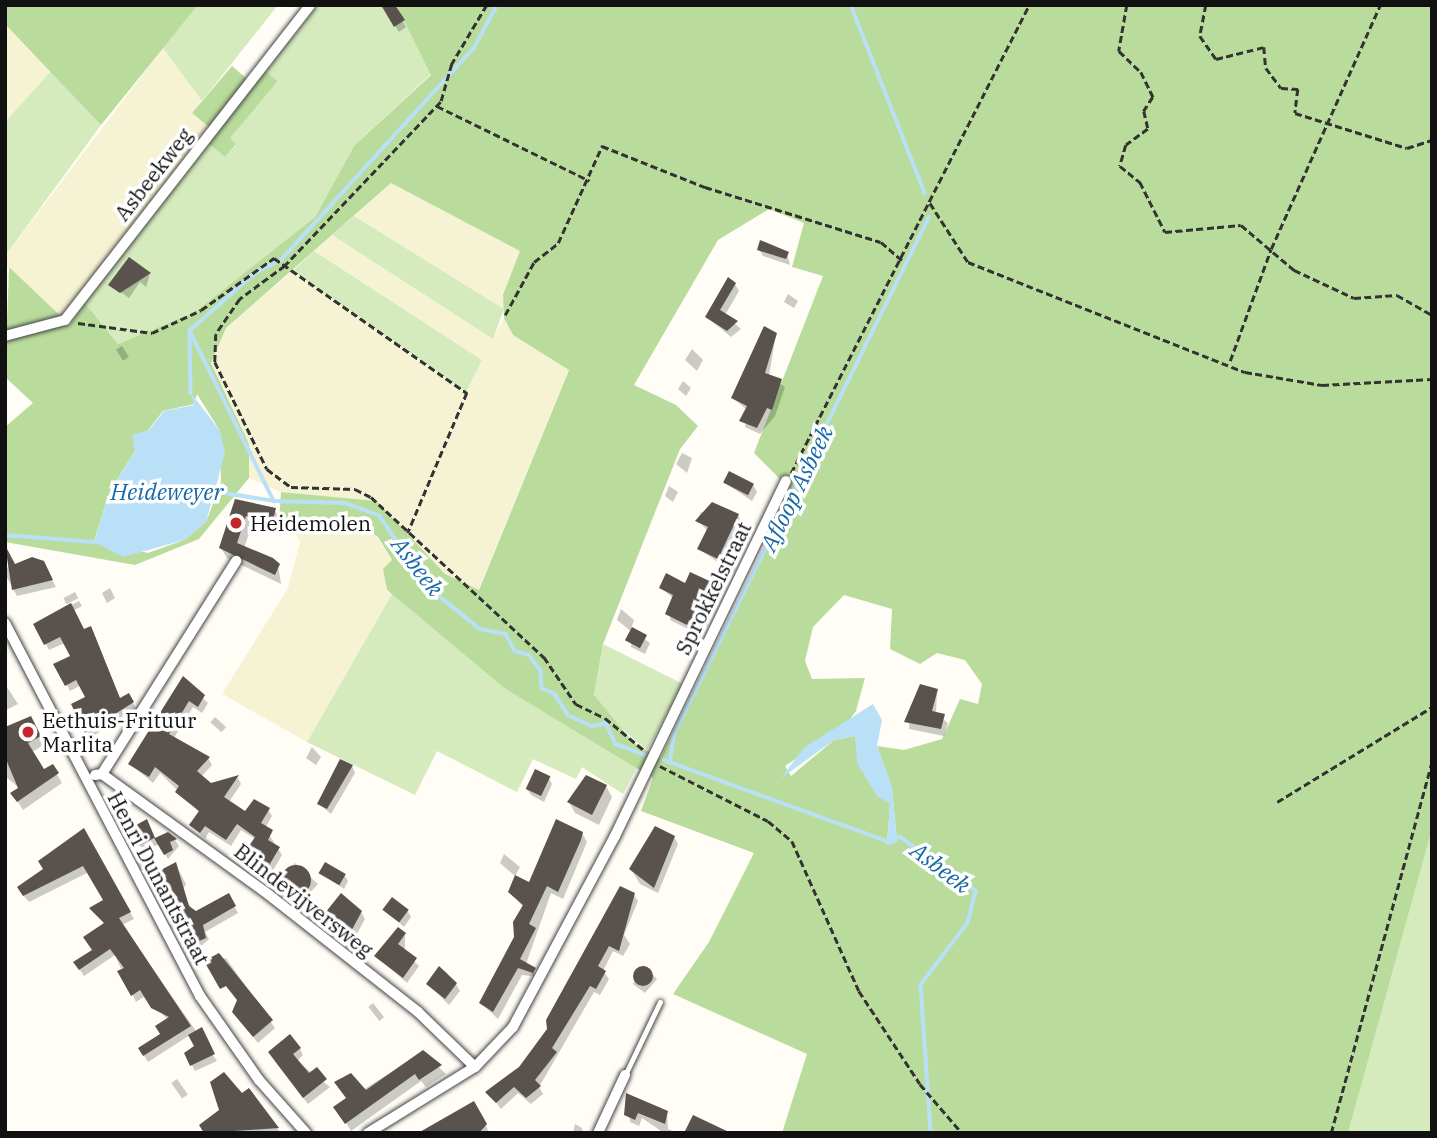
<!DOCTYPE html>
<style>
body{margin:0}
#map{position:relative;width:1437px;height:1138px;overflow:hidden;background:#fffdf5;font-family:"IBM Plex Serif",serif}
div>[style]{position:absolute}
.farmland>*{inset:0;background:#f6f3d4}
.green>*{inset:0;background:#d5ebbd}
.forest>*{inset:0;background:#b9dc9c}
.water>*{inset:0;background:#b9e0f7}
.shadow>*{inset:0;background:#0003;transform-origin:0 0}
.stream>*{height:3.5px;margin:-1.75px;padding:0 1.75px;transform-origin:1.75px;border-radius:1.75px;background:#b9e0f7}
.building>*{inset:0;background:#5a524d;transform-origin:0 0}
.round{border-radius:50%}
.path>*{height:2.5px;margin-top:-1.25px;transform-origin:0;background:repeating-linear-gradient(90deg,#333 0 7px,transparent 0 10.5px)}
.roads{filter:drop-shadow(0 0 2px #444) drop-shadow(0 0 2px #444)}
.service>*{height:5px;margin:-2.5px;padding:0 2.5px;transform-origin:2.5px;border-radius:2.5px;background:#fff}
.minor>*{height:10px;margin:-5px;padding:0 5px;transform-origin:5px;border-radius:5px;background:#fff}
.dots>*{width:19px;height:19px;translate:-50% -50%;box-sizing:border-box;border:4px solid #fff;border-radius:50%}
span{translate:-50% -50%;white-space:nowrap;text-align:center;line-height:1.15;-webkit-text-stroke:7px #fff;paint-order:stroke}
.street-label{font-size:21px;color:#111}
.poi-label{font-size:21px;color:#111}
.left{translate:0 -50%;text-align:left}
.water-label{font-size:23px;color:#1768a6;font-style:italic}
.frame{position:absolute;inset:0;border:7px solid #111;pointer-events:none}
</style>
<div id="map">
<div class="farmland">
<div style="clip-path:polygon(5px 24px,51px 71px,5px 122px)"></div>
<div style="clip-path:polygon(163px 48px,202px 101px,192px 113px,211px 129px,63px 319px,5px 264px,5px 256px)"></div>
<div style="clip-path:polygon(391px 183px,521px 251px,504px 309px,354px 216px)"></div>
<div style="clip-path:polygon(332px 235px,493px 339px,504px 318px,513px 335px,569px 369px,478px 591px,445px 575px,377px 501px,281px 492px,249px 478px,249px 444px,211px 362px,226px 328px,292px 271px,466px 392px,482px 360px,314px 251px)"></div>
<div style="clip-path:polygon(354px 521px,378px 538px,392px 561px,386px 590px,392px 594px,307px 742px,222px 694px,288px 588px,300px 542px,291px 522px)"></div>
</div>
<div class="green">
<div style="clip-path:polygon(198px 5px,278px 5px,202px 101px,163px 48px)"></div>
<div style="clip-path:polygon(318px 5px,396px 5px,431px 74px,354px 146px,315px 217px,195px 312px,118px 344px,85px 303px,208px 143px,225px 157px,236px 145px,229px 138px,278px 81px,266px 71px)"></div>
<div style="clip-path:polygon(51px 71px,101px 125px,5px 256px,5px 122px)"></div>
<div style="clip-path:polygon(354px 216px,504px 309px,493px 339px,332px 235px)"></div>
<div style="clip-path:polygon(314px 251px,482px 360px,466px 392px,292px 271px)"></div>
<div style="clip-path:polygon(392px 594px,504px 688px,637px 767px,623px 794px,582px 767px,576px 779px,533px 759px,517px 792px,437px 751px,415px 795px,307px 742px)"></div>
<div style="clip-path:polygon(603px 644px,683px 684px,647px 750px,610px 719px,594px 695px)"></div>
<div style="clip-path:polygon(1432px 829px,1432px 1133px,1348px 1133px,1363px 1078px)"></div>
</div>
<div class="forest">
<div style="clip-path:polygon(5px 5px,198px 5px,101px 125px,5px 24px)"></div>
<div style="clip-path:polygon(evenodd,396px 5px,1432px 5px,1432px 829px,1348px 1133px,782px 1133px,807px 1054px,673px 994px,709px 942px,754px 853px,641px 811px,653px 778px,504px 688px,387px 590px,383px 569px,392px 560px,378px 537px,354px 521px,279px 522px,281px 492px,377px 501px,445px 574px,479px 590px,569px 370px,513px 335px,504px 318px,503px 295px,520px 251px,391px 183px,226px 328px,211px 363px,249px 444px,249px 478px,199px 539px,135px 565px,5px 542px,5px 427px,33px 403px,5px 377px,9px 267px,70px 325px,85px 303px,118px 344px,195px 312px,315px 217px,354px 146px,431px 75px,396px 5px,769px 209px,804px 223px,792px 267px,823px 276px,754px 453px,792px 491px,660px 759px,632px 741px,594px 695px,603px 644px,680px 449px,698px 426px,676px 405px,634px 385px,718px 240px,769px 209px,396px 5px,197px 394px,220px 431px,221px 483px,206px 522px,184px 540px,148px 553px,94px 541px,110px 491px,149px 429px,163px 411px,194px 404px,197px 394px,396px 5px,844px 595px,892px 609px,890px 649px,920px 664px,937px 653px,965px 660px,982px 684px,978px 704px,960px 699px,942px 739px,904px 750px,877px 746px,892px 788px,897px 842px,887px 845px,890px 804px,855px 736px,834px 740px,791px 776px,785px 766px,845px 726px,856px 711px,865px 678px,812px 679px,805px 661px,813px 627px,844px 595px)"></div>
<div style="clip-path:polygon(232px 66px,254px 85px,266px 71px,278px 81px,230px 138px,236px 144px,225px 157px,208px 143px,216px 133px,192px 113px)"></div>
</div>
<div class="water">
<div style="clip-path:polygon(191px 393px,220px 431px,225px 453px,206px 522px,184px 540px,123px 557px,94px 542px,110px 491px,135px 452px,132px 435px,149px 430px,164px 411px,194px 405px)"></div>
<div style="clip-path:polygon(873px 704px,882px 720px,877px 746px,892px 787px,897px 843px,887px 845px,890px 804px,877px 796px,857px 763px,855px 736px,834px 740px,780px 779px,805px 747px)"></div>
</div>
<div class="shadow">
<div style="clip-path:polygon(382px 5px,393px 5px,406px 27px,399px 32px)"></div>
<div style="clip-path:polygon(759px 249px,787px 253px,790px 265px,763px 256px)"></div>
<div style="clip-path:polygon(150px 274px,146px 287px,140px 282px,129px 298px,111px 285px)"></div>
<div style="clip-path:polygon(735px 284px,739px 291px,725px 315px,741px 329px,731px 337px,707px 317px)"></div>
<div style="clip-path:polygon(788px 294px,798px 301px,794px 308px,784px 302px)"></div>
<div style="clip-path:polygon(776px 334px,769px 376px,785px 387px,775px 416px,760px 434px,745px 427px,747px 410px,733px 398px)"></div>
<div style="left:122px;top:346px;width:13px;height:7px;rotate:58deg"></div>
<div style="clip-path:polygon(692px 349px,703px 360px,697px 371px,685px 360px)"></div>
<div style="clip-path:polygon(683px 381px,691px 388px,686px 396px,678px 389px)"></div>
<div style="clip-path:polygon(682px 453px,692px 458px,687px 473px,676px 464px)"></div>
<div style="clip-path:polygon(725px 483px,753px 485px,757px 492px,752px 501px)"></div>
<div style="clip-path:polygon(669px 486px,678px 492px,673px 502px,665px 496px)"></div>
<div style="clip-path:polygon(237px 501px,274px 509px,280px 519px,277px 533px,252px 525px,244px 548px,278px 565px,281px 584px,227px 558px,221px 548px)"></div>
<div style="clip-path:polygon(701px 512px,738px 515px,742px 522px,722px 565px,699px 549px,708px 531px,697px 520px)"></div>
<div style="clip-path:polygon(11px 559px,15px 566px,43px 563px,56px 587px,17px 596px,5px 574px)"></div>
<div style="clip-path:polygon(715px 585px,718px 591px,690px 630px,670px 620px,673px 598px,661px 588px)"></div>
<div style="clip-path:polygon(110px 588px,115px 598px,107px 603px,102px 593px)"></div>
<div style="left:75px;top:592px;width:7px;height:13px;rotate:63deg"></div>
<div style="clip-path:polygon(79px 601px,82px 606px,73px 611px,120px 699px,129px 695px,136px 709px,90px 738px,73px 705px,88px 697px,81px 685px,70px 691px,56px 664px,72px 657px,65px 643px,49px 650px,36px 624px)"></div>
<div style="clip-path:polygon(621px 609px,634px 620px,631px 629px,650px 643px,645px 654px,631px 647px,632px 632px,617px 620px)"></div>
<div style="clip-path:polygon(183px 679px,208px 703px,202px 713px,193px 707px,174px 738px,208px 758px,212px 765px,201px 777px,210px 785px,238px 778px,241px 784px,229px 802px,245px 813px,268px 809px,272px 816px,265px 828px,282px 855px,272px 872px,247px 852px,255px 839px,241px 830px,231px 846px,209px 832px,205px 839px,191px 825px,200px 813px,160px 773px,153px 783px,130px 764px)"></div>
<div style="clip-path:polygon(5px 684px,18px 704px,6px 710px,5px 710px)"></div>
<div style="clip-path:polygon(937px 691px,936px 714px,948px 723px,944px 736px,909px 729px,910px 706px)"></div>
<div style="left:215px;top:717px;width:15px;height:7px;rotate:42deg"></div>
<div style="clip-path:polygon(35px 726px,44px 745px,32px 752px,44px 772px,52px 766px,62px 783px,23px 810px,12px 793px,19px 788px,5px 776px,5px 729px)"></div>
<div style="clip-path:polygon(312px 747px,321px 757px,316px 765px,306px 758px)"></div>
<div style="clip-path:polygon(352px 766px,355px 773px,331px 814px,319px 804px)"></div>
<div style="clip-path:polygon(548px 777px,552px 784px,544px 802px,531px 795px,527px 789px)"></div>
<div style="clip-path:polygon(606px 786px,612px 797px,599px 825px,575px 813px,569px 802px)"></div>
<div style="clip-path:polygon(146px 822px,155px 840px,169px 835px,175px 840px,179px 846px,168px 859px,159px 844px,144px 852px,132px 829px)"></div>
<div style="clip-path:polygon(84px 830px,134px 919px,122px 925px,217px 1061px,195px 1071px,186px 1054px,197px 1047px,190px 1035px,148px 1062px,140px 1049px,162px 1035px,168px 1020px,145px 996px,136px 1002px,115px 955px,84px 976px,80px 970px,76px 963px,94px 951px,105px 924px,91px 908px,105px 900px,89px 872px,29px 902px,23px 895px)"></div>
<div style="clip-path:polygon(582px 833px,587px 842px,563px 899px,551px 893px,526px 964px,539px 977px,522px 975px,498px 1019px,481px 1003px,516px 937px,523px 907px,510px 892px,530px 885px)"></div>
<div style="clip-path:polygon(674px 837px,678px 844px,658px 893px,640px 884px,631px 869px)"></div>
<div style="clip-path:polygon(504px 854px,520px 867px,515px 876px,500px 863px)"></div>
<div style="clip-path:polygon(295px 863px,318px 884px,299px 905px,280px 885px)"></div>
<div style="clip-path:polygon(176px 865px,186px 884px,181px 893px,195px 913px,229px 896px,238px 913px,205px 932px,209px 939px,199px 948px,160px 872px)"></div>
<div style="clip-path:polygon(321px 873px,345px 876px,348px 881px,344px 889px)"></div>
<div style="clip-path:polygon(634px 895px,638px 901px,624px 935px,630px 944px,623px 956px,613px 951px,603px 971px,609px 979px,600px 995px,594px 992px,539px 1087px,543px 1094px,531px 1104px,518px 1093px,501px 1109px,488px 1092px,520px 1068px,549px 1030px)"></div>
<div style="clip-path:polygon(385px 910px,408px 912px,411px 917px,404px 927px)"></div>
<div style="clip-path:polygon(361px 912px,365px 919px,352px 943px,323px 918px)"></div>
<div style="clip-path:polygon(405px 934px,405px 952px,419px 966px,407px 983px,376px 956px)"></div>
<div style="clip-path:polygon(226px 958px,275px 1028px,258px 1043px,239px 1019px,238px 1001px,207px 962px)"></div>
<div style="clip-path:polygon(643px 965px,657px 979px,645px 993px,633px 984px)"></div>
<div style="clip-path:polygon(428px 984px,456px 984px,460px 991px,449px 1005px)"></div>
<div style="left:373px;top:1003px;width:18px;height:6px;rotate:52deg"></div>
<div style="clip-path:polygon(300px 1049px,303px 1055px,297px 1061px,330px 1087px,308px 1104px,274px 1060px)"></div>
<div style="clip-path:polygon(423px 1052px,446px 1074px,426px 1087px,421px 1081px,351px 1131px,341px 1114px,347px 1100px)"></div>
<div style="left:177px;top:1079px;width:19px;height:7px;rotate:55deg"></div>
<div style="clip-path:polygon(249px 1091px,278px 1129px,280px 1133px,225px 1133px,218px 1125px)"></div>
<div style="clip-path:polygon(627px 1096px,667px 1112px,668px 1129px,678px 1133px,664px 1133px,642px 1118px,639px 1126px,630px 1122px)"></div>
<div style="clip-path:polygon(474px 1103px,489px 1132px,424px 1133px)"></div>
<div style="clip-path:polygon(575px 1124px,582px 1128px,583px 1133px,573px 1133px)"></div>
</div>
<div class="stream">
<div style="left:851px;top:5px;width:202px;rotate:68.5deg"></div>
<div style="left:281px;top:260px;width:287px;rotate:-47.7deg"></div>
<div style="left:474px;top:48px;width:49px;rotate:-61.9deg"></div>
<div style="left:276px;top:263px;width:22px;rotate:153deg"></div>
<div style="left:256px;top:273px;width:88px;rotate:138.7deg"></div>
<div style="left:190px;top:331px;width:190px;rotate:63.7deg"></div>
<div style="left:274px;top:501px;width:71px;rotate:1.6deg"></div>
<div style="left:345px;top:503px;width:37px;rotate:20deg"></div>
<div style="left:380px;top:516px;width:84px;rotate:56.1deg"></div>
<div style="left:427px;top:586px;width:68px;rotate:39.1deg"></div>
<div style="left:480px;top:629px;width:26px;rotate:11deg"></div>
<div style="left:506px;top:634px;width:19px;rotate:62deg"></div>
<div style="left:515px;top:651px;width:15px;rotate:16deg"></div>
<div style="left:529px;top:655px;width:20px;rotate:53deg"></div>
<div style="left:541px;top:671px;width:17px;rotate:87deg"></div>
<div style="left:542px;top:688px;width:14px;rotate:25deg"></div>
<div style="left:555px;top:694px;width:25px;rotate:58deg"></div>
<div style="left:568px;top:715px;width:26px;rotate:25deg"></div>
<div style="left:592px;top:726px;width:14px;rotate:-12deg"></div>
<div style="left:606px;top:723px;width:23px;rotate:65deg"></div>
<div style="left:616px;top:744px;width:30px;rotate:21deg"></div>
<div style="left:190px;top:334px;width:59px;rotate:89deg"></div>
<div style="left:218px;top:492px;width:57px;rotate:9.1deg"></div>
<div style="left:5px;top:535px;width:89px;rotate:4.5deg"></div>
<div style="left:664px;top:760px;width:237px;rotate:20deg"></div>
<div style="left:887px;top:841px;width:14px;rotate:-17deg"></div>
<div style="left:900px;top:837px;width:93px;rotate:35.4deg"></div>
<div style="left:976px;top:891px;width:33px;rotate:104deg"></div>
<div style="left:968px;top:923px;width:78px;rotate:127.2deg"></div>
<div style="left:921px;top:985px;width:148px;rotate:86.1deg"></div>
<div style="left:670px;top:762px;width:28px;rotate:-82deg"></div>
<div style="left:674px;top:734px;width:576px;rotate:-63.75deg"></div>
</div>
<div class="building">
<div style="clip-path:polygon(381px 5px,395px 5px,405px 20px,394px 27px)"></div>
<div style="clip-path:polygon(760px 240px,789px 252px,786px 259px,757px 250px)"></div>
<div style="clip-path:polygon(129px 257px,151px 273px,120px 293px,108px 285px)"></div>
<div style="clip-path:polygon(728px 277px,736px 283px,720px 310px,738px 321px,727px 331px,705px 317px)"></div>
<div style="clip-path:polygon(764px 326px,777px 333px,765px 373px,782px 379px,772px 410px,767px 408px,757px 428px,739px 421px,747px 406px,731px 398px)"></div>
<div style="left:729px;top:471px;width:28px;height:13px;rotate:27deg"></div>
<div style="clip-path:polygon(235px 499px,276px 508px,272px 524px,246px 516px,237px 543px,273px 558px,280px 564px,275px 575px,219px 548px)"></div>
<div style="clip-path:polygon(712px 502px,739px 514px,718px 559px,697px 549px,708px 527px,695px 521px)"></div>
<div style="clip-path:polygon(5px 545px,15px 564px,32px 557px,44px 561px,53px 580px,12px 590px)"></div>
<div style="clip-path:polygon(690px 572px,716px 584px,687px 625px,665px 614px,673px 595px,659px 588px,666px 573px,685px 583px)"></div>
<div style="clip-path:polygon(71px 603px,84px 629px,91px 626px,120px 698px,129px 693px,134px 702px,85px 733px,71px 704px,85px 697px,76px 680px,65px 686px,53px 664px,70px 656px,60px 637px,44px 645px,33px 624px)"></div>
<div style="left:632px;top:627px;width:17px;height:15px;rotate:28deg"></div>
<div style="clip-path:polygon(183px 676px,205px 695px,198px 707px,189px 701px,169px 734px,210px 757px,197px 771px,211px 783px,239px 775px,224px 797px,245px 811px,254px 799px,270px 808px,261px 823px,273px 830px,268px 840px,280px 847px,268px 867px,245px 852px,255px 837px,237px 824px,226px 840px,205px 826px,200px 833px,189px 825px,199px 811px,175px 792px,179px 786px,155px 767px,149px 777px,128px 764px)"></div>
<div style="clip-path:polygon(920px 684px,938px 689px,932px 711px,945px 714px,941px 729px,904px 722px)"></div>
<div style="clip-path:polygon(31px 716px,41px 736px,28px 743px,44px 769px,53px 764px,59px 773px,17px 802px,10px 793px,18px 788px,5px 757px,5px 727px)"></div>
<div style="clip-path:polygon(340px 759px,353px 765px,327px 809px,317px 804px)"></div>
<div style="left:535px;top:769px;width:17px;height:22px;rotate:25deg"></div>
<div style="clip-path:polygon(586px 775px,607px 785px,592px 815px,567px 802px)"></div>
<div style="clip-path:polygon(147px 819px,155px 838px,168px 832px,177px 839px,170px 842px,173px 850px,164px 855px,154px 838px,139px 846px,129px 829px)"></div>
<div style="clip-path:polygon(556px 819px,583px 832px,581px 840px,558px 892px,547px 886px,529px 924px,536px 928px,520px 959px,536px 968px,533px 973px,518px 968px,493px 1012px,479px 1003px,514px 937px,513px 922px,523px 905px,508px 892px,515px 875px,529px 882px)"></div>
<div style="clip-path:polygon(655px 826px,675px 836px,654px 888px,629px 869px)"></div>
<div style="clip-path:polygon(84px 828px,131px 912px,119px 918px,191px 1026px,143px 1056px,138px 1048px,160px 1034px,155px 1026px,169px 1017px,151px 1008px,140px 990px,131px 996px,117px 971px,124px 968px,110px 949px,79px 970px,73px 962px,92px 950px,83px 937px,104px 923px,89px 908px,103px 900px,83px 866px,23px 896px,17px 887px,43px 869px,38px 861px)"></div>
<div style="clip-path:polygon(176px 862px,189px 906px,196px 911px,229px 893px,236px 906px,203px 925px,206px 938px,195px 943px,157px 872px)"></div>
<div style="left:325px;top:862px;width:24px;height:13px;rotate:30deg"></div>
<div class="round" style="left:281px;top:865px;width:30px;height:30px"></div>
<div style="clip-path:polygon(620px 886px,635px 893px,619px 951px,609px 946px,598px 966px,606px 971px,596px 989px,590px 986px,552px 1048px,557px 1052px,535px 1080px,541px 1086px,526px 1098px,514px 1087px,496px 1103px,485px 1092px,519px 1067px,547px 1029px,546px 1020px)"></div>
<div style="clip-path:polygon(341px 893px,362px 911px,348px 937px,321px 918px)"></div>
<div style="left:392px;top:897px;width:21px;height:16px;rotate:37deg"></div>
<div style="clip-path:polygon(398px 927px,406px 933px,398px 944px,417px 958px,403px 978px,374px 956px)"></div>
<div style="clip-path:polygon(219px 953px,273px 1020px,253px 1037px,232px 1012px,237px 1000px,226px 986px,220px 989px,204px 961px)"></div>
<div class="round" style="left:633px;top:966px;width:20px;height:20px"></div>
<div style="clip-path:polygon(439px 966px,457px 983px,445px 999px,426px 984px)"></div>
<div style="clip-path:polygon(202px 1027px,215px 1054px,190px 1066px,184px 1053px,194px 1046px,188px 1035px)"></div>
<div style="clip-path:polygon(290px 1034px,301px 1048px,293px 1054px,309px 1073px,317px 1067px,327px 1079px,303px 1098px,268px 1052px)"></div>
<div style="clip-path:polygon(423px 1050px,442px 1065px,419px 1080px,415px 1074px,345px 1124px,333px 1107px,346px 1098px,334px 1082px,351px 1073px,366px 1090px)"></div>
<div style="clip-path:polygon(224px 1072px,242px 1093px,249px 1088px,279px 1128px,204px 1133px,199px 1125px,219px 1110px,210px 1082px)"></div>
<div style="clip-path:polygon(626px 1093px,668px 1111px,665px 1124px,638px 1113px,635px 1120px,624px 1115px)"></div>
<div style="clip-path:polygon(474px 1101px,487px 1124px,479px 1133px,418px 1133px)"></div>
<div style="clip-path:polygon(693px 1115px,731px 1133px,684px 1133px)"></div>
</div>
<div class="path">
<div style="left:487px;top:5px;width:69px;rotate:120.7deg"></div>
<div style="left:452px;top:64px;width:40px;rotate:106deg"></div>
<div style="left:441px;top:102px;width:226px;rotate:133.6deg"></div>
<div style="left:285px;top:266px;width:56px;rotate:143.7deg"></div>
<div style="left:240px;top:299px;width:42px;rotate:124.4deg"></div>
<div style="left:216px;top:334px;width:28px;rotate:92deg"></div>
<div style="left:215px;top:362px;width:119px;rotate:64.1deg"></div>
<div style="left:267px;top:469px;width:30px;rotate:37deg"></div>
<div style="left:291px;top:487px;width:64px;rotate:1.8deg"></div>
<div style="left:355px;top:489px;width:18px;rotate:27deg"></div>
<div style="left:371px;top:497px;width:236px;rotate:42.8deg"></div>
<div style="left:544px;top:657px;width:57px;rotate:55.8deg"></div>
<div style="left:576px;top:704px;width:32px;rotate:26deg"></div>
<div style="left:605px;top:718px;width:52px;rotate:39.5deg"></div>
<div style="left:1127px;top:5px;width:47px;rotate:99.9deg"></div>
<div style="left:1119px;top:51px;width:30px;rotate:44deg"></div>
<div style="left:1141px;top:72px;width:28px;rotate:64deg"></div>
<div style="left:1153px;top:97px;width:17px;rotate:123deg"></div>
<div style="left:1144px;top:111px;width:18px;rotate:77deg"></div>
<div style="left:1148px;top:129px;width:27px;rotate:144deg"></div>
<div style="left:1126px;top:145px;width:22px;rotate:106deg"></div>
<div style="left:1120px;top:166px;width:26px;rotate:39deg"></div>
<div style="left:1140px;top:182px;width:56px;rotate:63.4deg"></div>
<div style="left:1165px;top:232px;width:76px;rotate:-5.3deg"></div>
<div style="left:1241px;top:225px;width:70px;rotate:40.3deg"></div>
<div style="left:1294px;top:270px;width:66px;rotate:25deg"></div>
<div style="left:1354px;top:298px;width:43px;rotate:-4deg"></div>
<div style="left:1397px;top:295px;width:40px;rotate:29.7deg"></div>
<div style="left:1206px;top:5px;width:32px;rotate:101deg"></div>
<div style="left:1200px;top:36px;width:28px;rotate:55deg"></div>
<div style="left:1216px;top:59px;width:49px;rotate:-14deg"></div>
<div style="left:1264px;top:47px;width:21px;rotate:85deg"></div>
<div style="left:1266px;top:68px;width:25px;rotate:53deg"></div>
<div style="left:1281px;top:88px;width:17px;rotate:3deg"></div>
<div style="left:1298px;top:89px;width:24px;rotate:97deg"></div>
<div style="left:1295px;top:113px;width:117px;rotate:17.4deg"></div>
<div style="left:1407px;top:148px;width:26px;rotate:-18deg"></div>
<div style="left:1321px;top:5px;width:6px"></div>
<div style="left:437px;top:106px;width:170px;rotate:26.1deg"></div>
<div style="left:930px;top:203px;width:70px;rotate:57.2deg"></div>
<div style="left:968px;top:262px;width:298px;rotate:21.7deg"></div>
<div style="left:1245px;top:372px;width:78px;rotate:9.6deg"></div>
<div style="left:1322px;top:385px;width:110px;rotate:-3.1deg"></div>
<div style="left:505px;top:315px;width:60px;rotate:-61.3deg"></div>
<div style="left:534px;top:262px;width:31px;rotate:-38deg"></div>
<div style="left:558px;top:243px;width:107px;rotate:-65.6deg"></div>
<div style="left:602px;top:146px;width:111px;rotate:21.7deg"></div>
<div style="left:705px;top:187px;width:184px;rotate:17.4deg"></div>
<div style="left:881px;top:242px;width:28px;rotate:41deg"></div>
<div style="left:78px;top:323px;width:75px;rotate:7.7deg"></div>
<div style="left:152px;top:333px;width:54px;rotate:-25.1deg"></div>
<div style="left:201px;top:310px;width:90px;rotate:-35.5deg"></div>
<div style="left:274px;top:258px;width:236px;rotate:35deg"></div>
<div style="left:467px;top:393px;width:152px;rotate:112.9deg"></div>
<div style="left:1230px;top:361px;width:119px;rotate:-69.9deg"></div>
<div style="left:1271px;top:249px;width:267px;rotate:-65.9deg"></div>
<div style="left:791px;top:473px;width:525px;rotate:-63.04deg"></div>
<div style="left:660px;top:766px;width:121px;rotate:27deg"></div>
<div style="left:768px;top:821px;width:31px;rotate:40deg"></div>
<div style="left:792px;top:841px;width:164px;rotate:65.9deg"></div>
<div style="left:859px;top:991px;width:111px;rotate:56.7deg"></div>
<div style="left:920px;top:1084px;width:65px;rotate:49.4deg"></div>
<div style="left:1277px;top:802px;width:182px;rotate:-31.5deg"></div>
<div style="left:1331px;top:1133px;width:385px;rotate:-74.8deg"></div>
</div>
<div class="roads">
<div class="service">
<div style="left:625px;top:1075px;width:81px;rotate:-64.4deg"></div>
</div>
<div class="minor">
<div style="left:5px;top:336px;width:62px;rotate:-14.9deg"></div>
<div style="left:65px;top:320px;width:399px;rotate:-52.1deg"></div>
<div style="left:5px;top:623px;width:421px;rotate:62.4deg"></div>
<div style="left:200px;top:996px;width:103px;rotate:54.9deg"></div>
<div style="left:259px;top:1080px;width:71px;rotate:48.4deg"></div>
<div style="left:102px;top:774px;width:206px;rotate:35.9deg"></div>
<div style="left:269px;top:895px;width:189px;rotate:38.1deg"></div>
<div style="left:418px;top:1012px;width:79px;rotate:44deg"></div>
<div style="left:95px;top:775px;width:7px;rotate:-8deg"></div>
<div style="left:102px;top:774px;width:252px;rotate:-57.8deg"></div>
<div style="left:368px;top:1133px;width:126px;rotate:-31.7deg"></div>
<div style="left:475px;top:1067px;width:55px;rotate:-46.5deg"></div>
<div style="left:513px;top:1027px;width:217px;rotate:-61.9deg"></div>
<div style="left:615px;top:836px;width:394px;rotate:-64.3deg"></div>
<div style="left:598px;top:1133px;width:64px;rotate:-65deg"></div>
</div>
</div>
<div class="dots">
<div style="left:236px;top:523px;background:#c4262e"></div>
<div style="left:28px;top:732px;background:#c4262e"></div>
</div>
<div class="street-label">
<span style="left:153px;top:174px;rotate:-52deg">Asbeekweg</span>
<span style="left:713px;top:588px;rotate:-64deg">Sprokkelstraat</span>
<span style="left:159px;top:878px;rotate:62deg">Henri Dunantstraat</span>
<span style="left:304px;top:900px;rotate:38deg">Blindevijversweg</span>
</div>
<div class="poi-label">
<span class="left" style="left:250px;top:523px">Heidemolen</span>
<span class="left" style="left:42px;top:732px">Eethuis-Frituur<br>Marlita</span>
</div>
<div class="water-label">
<span style="left:796px;top:488px;rotate:-64deg">Afloop Asbeek</span>
<span style="left:167px;top:491px">Heideweyer</span>
<span style="left:418px;top:566px;rotate:52deg">Asbeek</span>
<span style="left:941px;top:867px;rotate:37deg">Asbeek</span>
</div>
<div class="frame"></div>
</div>
